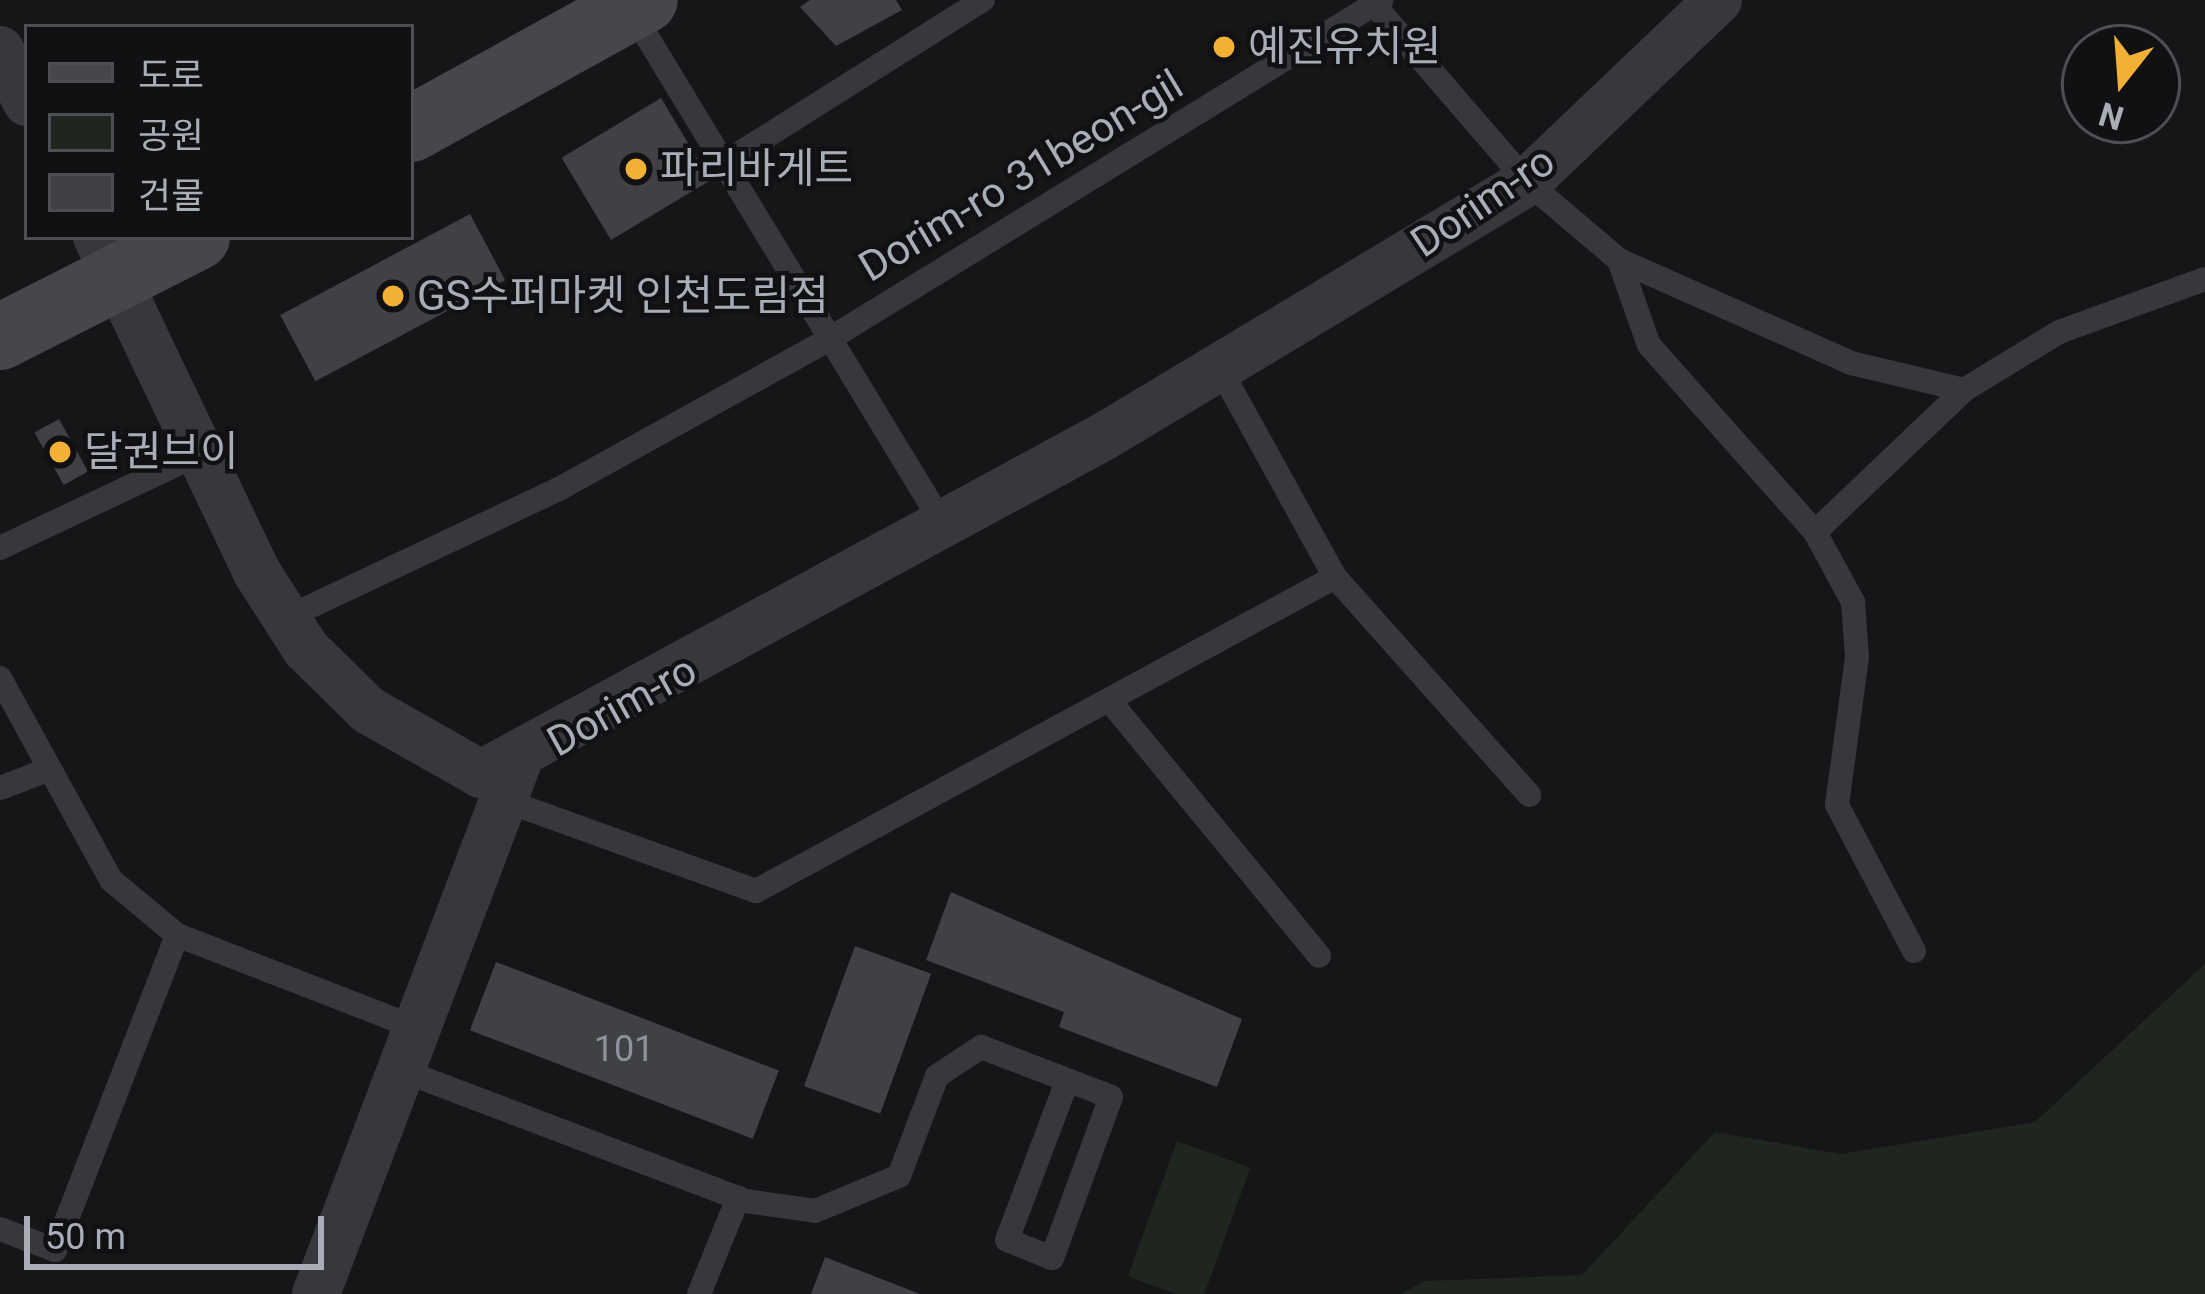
<!DOCTYPE html>
<meta charset="utf-8">
<style>
body{margin:0}
#map{position:relative;width:2205px;height:1294px;overflow:hidden;background:#161618;font-family:Roboto,"Noto Sans KR",sans-serif}
div>[style]{position:absolute}
.green>*{inset:0;background:#1e261f;transform-origin:0 0}
.building>*{inset:0;background:#404145;transform-origin:0 0}
.lane>*{height:24px;margin:-12px;padding:0 12px;transform-origin:12px;border-radius:12px;background:#37383d}
.street>*{height:48px;margin:-24px;padding:0 24px;transform-origin:24px;border-radius:24px;background:#37383d}
.secondary>*{height:66px;margin:-33px;padding:0 33px;transform-origin:33px;border-radius:33px;background:#45474d}
.dots>*{width:33px;height:33px;translate:-50% -50%;box-sizing:border-box;border:6px solid #111113;border-radius:50%}
span{translate:-50% -50%;white-space:nowrap;text-align:center;line-height:1.15;-webkit-text-stroke:9px #111113;paint-order:stroke}
.number-label{font-size:36px;color:#8e929b}
.number-label span{-webkit-text-stroke-width:0}
.poi-label{font-size:42px;color:#a8adb8}
.left{translate:0 -50%;text-align:left}
.street-label{font-size:42px;color:#a8adb8}
.legend{position:absolute;left:24px;top:24px;width:390px;height:216px;box-sizing:border-box;background:#111113;border:3px solid #4d4f55;margin:0;padding:15px 21px;list-style:none;font-size:36px;color:#a8adb8}
.legend li{display:flex;align-items:center;gap:24px;height:60px}
.legend b{width:60px;border:3px solid #4d4f55}
.north{position:absolute;left:2061px;top:24px;width:120px;height:120px;box-sizing:border-box;background:#111113;border:3px solid #4d4f55;border-radius:50%;rotate:197deg;font-size:33px;font-weight:700;line-height:48px;text-align:center;color:#a8adb8}
.north::after{content:'';display:block;margin:auto;width:42px;height:54px;background:#f2b134;clip-path:polygon(50% 0,100% 100%,50% 72%,0 100%)}
.scale{position:absolute;left:24px;top:1216px;width:300px;height:54px;box-sizing:border-box;border:6px solid #a8adb8;border-top:0;padding-left:15px;font-size:36px;line-height:42px;white-space:nowrap;color:#a8adb8;-webkit-text-stroke:9px #111113;paint-order:stroke}
</style>
<div id="map">
<div class="green">
<div style="clip-path:polygon(2205px 964px,2205px 1294px,1401px 1294px,1424px 1281px,1582px 1275px,1715px 1132px,1841px 1154px,2035px 1122px)"></div>
<div style="left:1177px;top:1141px;width:78px;height:144px;rotate:20deg"></div>
</div>
<div class="building">
<div style="clip-path:polygon(810px 0,896px 0,902px 10px,836px 46px,800px 7px)"></div>
<div style="left:661px;top:98px;width:96px;height:116px;rotate:59deg"></div>
<div style="left:470px;top:214px;width:75px;height:215px;rotate:62deg"></div>
<div style="left:59px;top:419px;width:60px;height:28px;rotate:61deg"></div>
<div style="clip-path:polygon(951px 892px,1242px 1019px,1217px 1087px,1059px 1027px,1064px 1012px,926px 960px)"></div>
<div style="left:855px;top:946px;width:81px;height:149px;rotate:20deg"></div>
<div style="left:496px;top:962px;width:303px;height:73px;rotate:21deg"></div>
<div style="clip-path:polygon(825px 1257px,920px 1294px,811px 1294px)"></div>
</div>
<div class="lane">
<div style="left:1370px;top:0;width:240px;rotate:49.2deg"></div>
<div style="left:1527px;top:182px;width:121px;rotate:40.3deg"></div>
<div style="left:1619px;top:260px;width:254px;rotate:23.9deg"></div>
<div style="left:1851px;top:363px;width:116px;rotate:13.4deg"></div>
<div style="left:632px;top:12px;width:601px;rotate:58.74deg"></div>
<div style="left:724px;top:163px;width:306px;rotate:-32.2deg"></div>
<div style="left:1619px;top:260px;width:90px;rotate:70.6deg"></div>
<div style="left:1649px;top:345px;width:250px;rotate:48.4deg"></div>
<div style="left:1815px;top:532px;width:80px;rotate:61.5deg"></div>
<div style="left:1853px;top:602px;width:55px;rotate:85.8deg"></div>
<div style="left:1857px;top:657px;width:149px;rotate:97.7deg"></div>
<div style="left:1837px;top:805px;width:165px;rotate:62.2deg"></div>
<div style="left:1219px;top:367px;width:240px;rotate:61.1deg"></div>
<div style="left:1335px;top:577px;width:292px;rotate:48.3deg"></div>
<div style="left:1815px;top:532px;width:206px;rotate:-43.6deg"></div>
<div style="left:1964px;top:390px;width:111px;rotate:-31.4deg"></div>
<div style="left:2059px;top:332px;width:155px;rotate:-20deg"></div>
<div style="left:0;top:548px;width:222px;rotate:-25.3deg"></div>
<div style="left:286px;top:618px;width:302px;rotate:-25.3deg"></div>
<div style="left:559px;top:489px;width:311px;rotate:-29deg"></div>
<div style="left:831px;top:338px;width:646px;rotate:-31.57deg"></div>
<div style="left:0;top:678px;width:230px;rotate:61.2deg"></div>
<div style="left:111px;top:880px;width:86px;rotate:39.8deg"></div>
<div style="left:177px;top:935px;width:257px;rotate:21.2deg"></div>
<div style="left:1109px;top:700px;width:331px;rotate:50.6deg"></div>
<div style="left:0;top:788px;width:45px;rotate:-20.9deg"></div>
<div style="left:503px;top:800px;width:269px;rotate:19.8deg"></div>
<div style="left:756px;top:891px;width:659px;rotate:-28.47deg"></div>
<div style="left:401px;top:1070px;width:369px;rotate:20.8deg"></div>
<div style="left:746px;top:1201px;width:70px;rotate:8.2deg"></div>
<div style="left:815px;top:1211px;width:91px;rotate:-22.6deg"></div>
<div style="left:899px;top:1176px;width:107px;rotate:-69.2deg"></div>
<div style="left:937px;top:1076px;width:53px;rotate:-33.4deg"></div>
<div style="left:981px;top:1047px;width:139px;rotate:21deg"></div>
<div style="left:1111px;top:1097px;width:171px;rotate:110.1deg"></div>
<div style="left:1052px;top:1258px;width:48px;rotate:-158.2deg"></div>
<div style="left:1007px;top:1240px;width:170px;rotate:-69.3deg"></div>
<div style="left:0;top:1229px;width:59px;rotate:20.9deg"></div>
<div style="left:55px;top:1250px;width:338px;rotate:-68.8deg"></div>
<div style="left:699px;top:1294px;width:104px;rotate:-67.9deg"></div>
</div>
<div class="street">
<div style="left:0;top:50px;width:59px;rotate:62.6deg"></div>
<div style="left:97px;top:237px;width:373px;rotate:64.5deg"></div>
<div style="left:258px;top:574px;width:89px;rotate:57.4deg"></div>
<div style="left:306px;top:649px;width:87px;rotate:44.5deg"></div>
<div style="left:368px;top:710px;width:130px;rotate:29.5deg"></div>
<div style="left:481px;top:774px;width:707px;rotate:-28.45deg"></div>
<div style="left:1103px;top:437px;width:495px;rotate:-31deg"></div>
<div style="left:1527px;top:182px;width:264px;rotate:-43.6deg"></div>
<div style="left:316px;top:1294px;width:567px;rotate:-69.23deg"></div>
</div>
<div class="secondary">
<div style="left:411px;top:129px;width:267px;rotate:-28.9deg"></div>
<div style="left:0;top:337px;width:221px;rotate:-26.9deg"></div>
</div>
<div class="dots">
<div style="left:1224px;top:47px;background:#f2b134"></div>
<div style="left:636px;top:169px;background:#f2b134"></div>
<div style="left:393px;top:296px;background:#f2b134"></div>
<div style="left:60px;top:452px;background:#f2b134"></div>
</div>
<div class="number-label">
<span style="left:624px;top:1050px">101</span>
</div>
<div class="poi-label">
<span class="left" style="left:1248px;top:47px">예진유치원</span>
<span class="left" style="left:660px;top:169px">파리바게트</span>
<span class="left" style="left:417px;top:296px">GS수퍼마켓 인천도림점</span>
<span class="left" style="left:84px;top:452px">달권브이</span>
</div>
<div class="street-label">
<span style="left:1021px;top:176px;rotate:-31deg">Dorim-ro 31beon-gil</span>
<span style="left:1483px;top:202px;rotate:-34deg">Dorim-ro</span>
<span style="left:622px;top:706px;rotate:-29deg">Dorim-ro</span>
</div>
<ul class="legend">
<li><b style="height:15px;background:#45474d"></b>도로</li>
<li><b style="height:33px;background:#1e261f"></b>공원</li>
<li><b style="height:33px;background:#404145"></b>건물</li>
</ul>
<div class="north">N</div>
<div class="scale">50 m</div>
</div>
